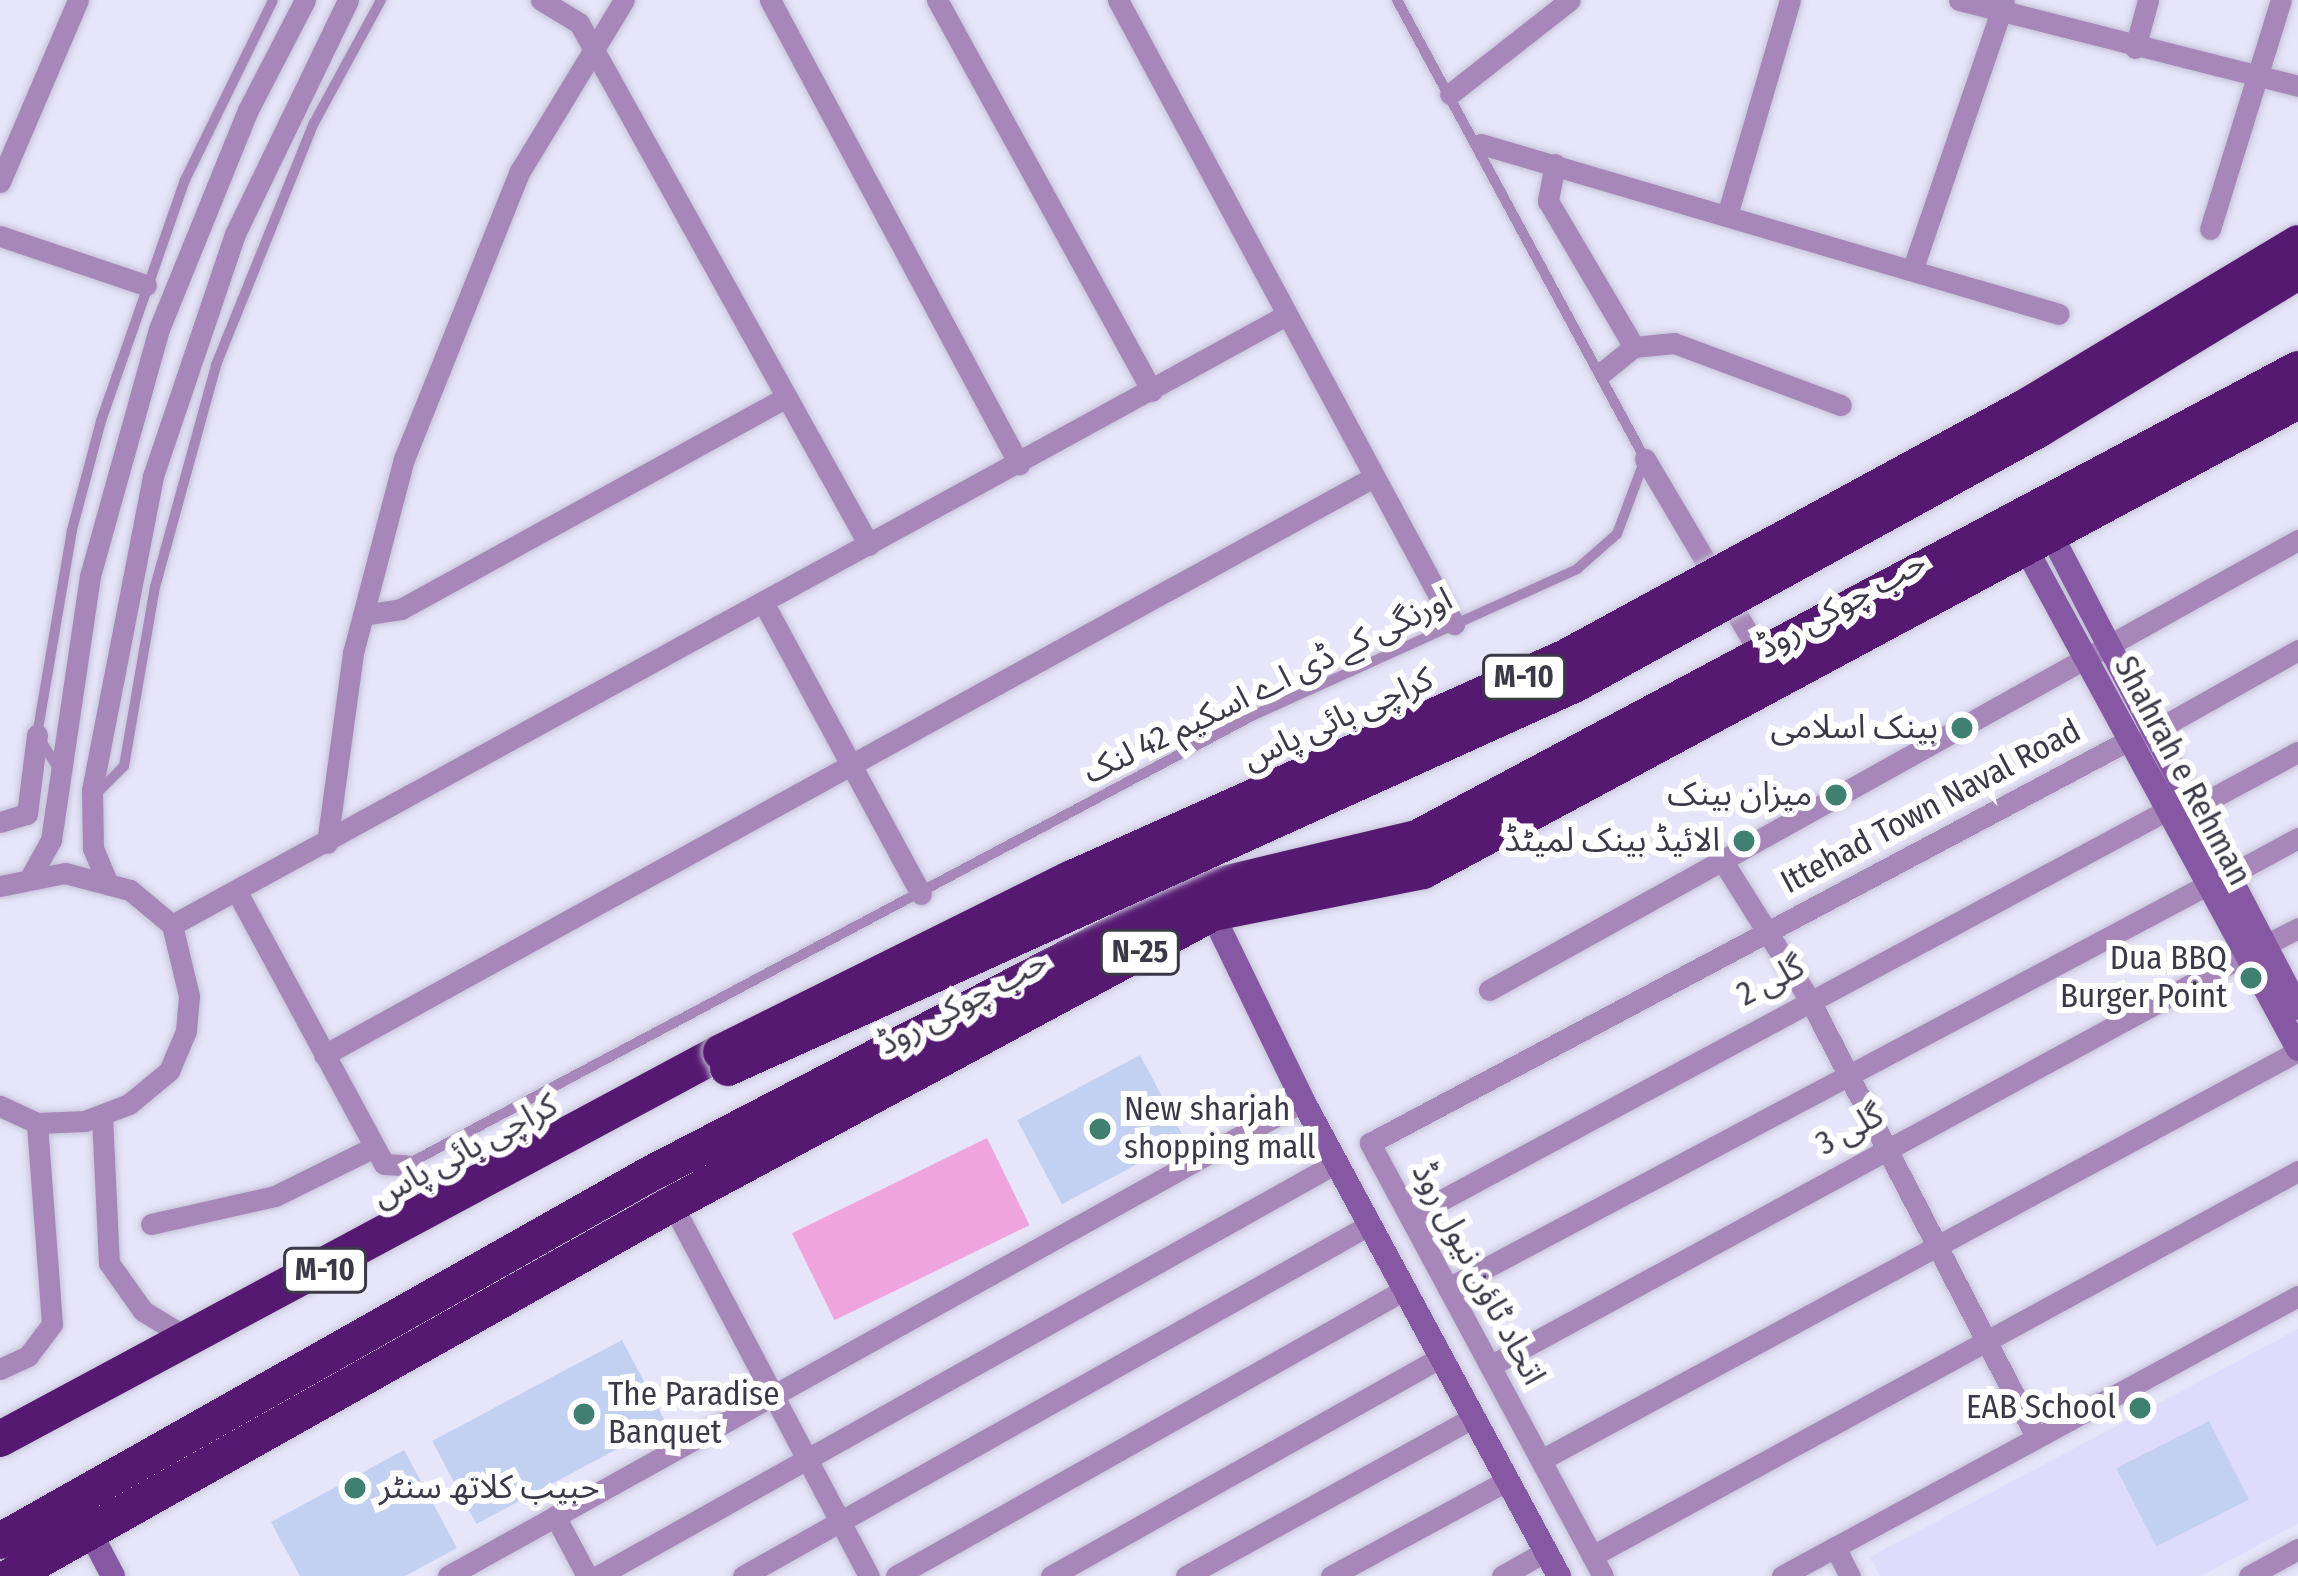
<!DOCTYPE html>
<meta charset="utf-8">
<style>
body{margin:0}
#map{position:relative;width:2298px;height:1576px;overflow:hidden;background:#e7e5fa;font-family:"Fira Sans Condensed","Noto Sans Arabic",sans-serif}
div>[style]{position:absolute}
.built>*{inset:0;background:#dedbfd}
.green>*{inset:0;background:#efa4de;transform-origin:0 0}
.building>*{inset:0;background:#c2d1f1;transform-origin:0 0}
.roads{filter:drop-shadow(0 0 3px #c5c3d6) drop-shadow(0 0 3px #c5c3d6)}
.lane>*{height:10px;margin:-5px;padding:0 5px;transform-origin:5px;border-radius:5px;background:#a787ba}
.street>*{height:21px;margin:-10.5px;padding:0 10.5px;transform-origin:10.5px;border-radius:10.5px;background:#a787ba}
.secondary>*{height:24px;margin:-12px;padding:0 12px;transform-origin:12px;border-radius:12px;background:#8657a2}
.highway>*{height:36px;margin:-18px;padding:0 18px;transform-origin:18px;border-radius:18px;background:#551971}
.bridges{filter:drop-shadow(0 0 3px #c5c3d6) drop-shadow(0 0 3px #c5c3d6)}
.highway-bridge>*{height:36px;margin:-18px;padding:0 18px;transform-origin:18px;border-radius:18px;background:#551971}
.dots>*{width:33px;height:33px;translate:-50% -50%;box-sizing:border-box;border:6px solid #fff;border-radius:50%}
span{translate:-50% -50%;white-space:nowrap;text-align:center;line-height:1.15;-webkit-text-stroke:12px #fff;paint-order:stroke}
.shield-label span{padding:3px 9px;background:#fff;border:3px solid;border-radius:9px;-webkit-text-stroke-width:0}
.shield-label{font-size:30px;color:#3b3947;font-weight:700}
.street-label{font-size:33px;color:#3b3947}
.poi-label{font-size:33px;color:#3b3947}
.right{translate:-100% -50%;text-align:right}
.left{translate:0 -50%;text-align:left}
</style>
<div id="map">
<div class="built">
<div style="clip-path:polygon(2298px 1329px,2298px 1524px,2201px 1576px,1880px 1576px,1870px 1557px)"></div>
</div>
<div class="green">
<div style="left:987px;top:1138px;width:97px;height:217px;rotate:64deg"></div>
</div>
<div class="building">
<div style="left:1140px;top:1055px;width:95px;height:139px;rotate:62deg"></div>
<div style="left:622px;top:1340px;width:94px;height:215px;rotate:62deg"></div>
<div style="left:2209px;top:1421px;width:88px;height:104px;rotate:63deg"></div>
<div style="clip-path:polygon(404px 1450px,457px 1548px,405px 1576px,300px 1576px,271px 1522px)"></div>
</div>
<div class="roads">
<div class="lane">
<div style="left:58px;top:768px;width:39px;rotate:-122deg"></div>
<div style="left:37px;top:735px;width:208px;rotate:-80.3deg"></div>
<div style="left:72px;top:530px;width:113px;rotate:-75.1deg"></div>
<div style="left:101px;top:421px;width:255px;rotate:-70.8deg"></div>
<div style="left:185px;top:180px;width:200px;rotate:-63.9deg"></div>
<div style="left:92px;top:798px;width:45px;rotate:-45deg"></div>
<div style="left:124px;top:766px;width:182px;rotate:-80.2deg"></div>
<div style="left:155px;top:587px;width:230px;rotate:-74.6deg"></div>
<div style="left:216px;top:365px;width:261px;rotate:-68deg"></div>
<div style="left:314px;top:123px;width:140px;rotate:-61.4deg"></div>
<div style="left:406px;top:1165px;width:958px;rotate:-27.96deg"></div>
<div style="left:1252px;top:716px;width:357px;rotate:-24.3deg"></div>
<div style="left:1577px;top:569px;width:53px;rotate:-41.2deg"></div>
<div style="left:1617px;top:534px;width:80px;rotate:-69.5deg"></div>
<div style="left:1645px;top:459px;width:522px;rotate:-118.38deg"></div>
</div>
<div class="street">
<div style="left:541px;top:0;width:44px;rotate:31.2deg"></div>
<div style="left:579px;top:23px;width:597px;rotate:60.95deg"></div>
<div style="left:770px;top:0;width:527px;rotate:61.78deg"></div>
<div style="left:937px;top:0;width:446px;rotate:61.2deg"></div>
<div style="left:1118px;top:0;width:709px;rotate:61.7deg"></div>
<div style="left:1959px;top:0;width:350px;rotate:14.2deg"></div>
<div style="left:2135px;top:48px;width:50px;rotate:-74.8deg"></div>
<div style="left:1450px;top:94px;width:152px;rotate:-38.1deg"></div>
<div style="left:1481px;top:144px;width:602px;rotate:16.39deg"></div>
<div style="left:1555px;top:164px;width:38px;rotate:101deg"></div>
<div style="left:1548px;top:201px;width:169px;rotate:59.5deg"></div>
<div style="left:0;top:182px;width:198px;rotate:-66.8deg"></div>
<div style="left:1728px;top:212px;width:221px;rotate:-73.7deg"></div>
<div style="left:2210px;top:229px;width:240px;rotate:-72.8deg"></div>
<div style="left:0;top:236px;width:154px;rotate:18.6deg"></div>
<div style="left:1913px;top:268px;width:281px;rotate:-71.1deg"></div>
<div style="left:1604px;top:371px;width:38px;rotate:-39deg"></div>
<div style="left:1634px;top:347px;width:40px;rotate:-5.7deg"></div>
<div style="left:1674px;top:343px;width:178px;rotate:20.4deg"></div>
<div style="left:1645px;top:459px;width:234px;rotate:59.4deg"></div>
<div style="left:763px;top:602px;width:332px;rotate:61.6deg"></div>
<div style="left:363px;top:615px;width:38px;rotate:-9deg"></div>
<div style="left:401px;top:609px;width:440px;rotate:-28.8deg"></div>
<div style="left:2149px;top:734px;width:171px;rotate:-29.4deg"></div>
<div style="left:2192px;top:809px;width:120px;rotate:-28.3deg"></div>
<div style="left:0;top:822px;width:28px;rotate:-17deg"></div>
<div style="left:27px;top:814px;width:80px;rotate:-82.8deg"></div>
<div style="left:327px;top:843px;width:192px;rotate:-82.2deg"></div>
<div style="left:353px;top:653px;width:201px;rotate:-75.3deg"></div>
<div style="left:404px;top:459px;width:310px;rotate:-68.1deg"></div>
<div style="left:520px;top:171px;width:200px;rotate:-58.7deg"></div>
<div style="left:1722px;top:860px;width:162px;rotate:57.9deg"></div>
<div style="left:1808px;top:997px;width:495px;rotate:62.6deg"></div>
<div style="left:31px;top:876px;width:41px;rotate:-60.9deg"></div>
<div style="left:51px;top:840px;width:267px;rotate:-81.6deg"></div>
<div style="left:90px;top:576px;width:256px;rotate:-74.4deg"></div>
<div style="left:159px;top:329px;width:236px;rotate:-67.9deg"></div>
<div style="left:248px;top:110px;width:124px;rotate:-62.6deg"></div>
<div style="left:2226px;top:877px;width:82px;rotate:-28.4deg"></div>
<div style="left:106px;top:879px;width:34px;rotate:-113deg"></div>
<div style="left:93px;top:848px;width:58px;rotate:-91deg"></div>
<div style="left:92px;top:790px;width:320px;rotate:-79deg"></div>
<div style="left:153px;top:476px;width:256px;rotate:-71.3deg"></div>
<div style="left:235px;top:234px;width:260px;rotate:-64.2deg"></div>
<div style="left:0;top:886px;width:66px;rotate:-11.3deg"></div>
<div style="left:65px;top:873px;width:67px;rotate:14.7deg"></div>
<div style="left:130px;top:890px;width:55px;rotate:39.8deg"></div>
<div style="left:172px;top:925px;width:73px;rotate:76.5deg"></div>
<div style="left:189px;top:996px;width:35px;rotate:95deg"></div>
<div style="left:186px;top:1031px;width:43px;rotate:113deg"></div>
<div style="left:169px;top:1071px;width:52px;rotate:140.5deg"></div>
<div style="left:129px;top:1104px;width:47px;rotate:158.9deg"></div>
<div style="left:85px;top:1121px;width:48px;rotate:177.6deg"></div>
<div style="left:37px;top:1123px;width:41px;rotate:-155.3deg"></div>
<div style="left:237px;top:892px;width:309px;rotate:61.6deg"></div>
<div style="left:384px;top:1164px;width:22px;rotate:3deg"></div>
<div style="left:172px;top:925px;width:1270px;rotate:-28.7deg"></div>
<div style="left:2263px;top:946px;width:39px;rotate:-27deg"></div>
<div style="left:1489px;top:990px;width:926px;rotate:-29.08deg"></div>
<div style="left:324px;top:1055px;width:1196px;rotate:-28.84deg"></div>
<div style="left:102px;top:1116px;width:147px;rotate:87.3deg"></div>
<div style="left:109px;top:1263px;width:59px;rotate:54.7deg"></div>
<div style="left:143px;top:1311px;width:56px;rotate:31.1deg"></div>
<div style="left:672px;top:1204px;width:421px;rotate:62.1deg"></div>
<div style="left:1410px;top:1217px;width:859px;rotate:-28.26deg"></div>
<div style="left:151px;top:1224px;width:127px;rotate:-12.7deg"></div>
<div style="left:275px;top:1196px;width:110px;rotate:-26.3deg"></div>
<div style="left:1448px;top:1288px;width:859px;rotate:-27.97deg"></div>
<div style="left:1490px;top:1366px;width:857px;rotate:-28.57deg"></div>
<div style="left:0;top:1369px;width:31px;rotate:-25deg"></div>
<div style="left:28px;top:1356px;width:40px;rotate:-53deg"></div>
<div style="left:52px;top:1324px;width:202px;rotate:-94.3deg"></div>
<div style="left:1541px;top:1460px;width:860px;rotate:-28.38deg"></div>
<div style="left:555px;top:1516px;width:68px;rotate:61.9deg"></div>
<div style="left:1835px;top:1547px;width:33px;rotate:63deg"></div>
<div style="left:1592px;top:1556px;width:804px;rotate:-28.6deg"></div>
<div style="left:448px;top:1576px;width:978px;rotate:-29.05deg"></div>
<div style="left:598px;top:1576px;width:846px;rotate:-29.23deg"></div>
<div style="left:743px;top:1576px;width:718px;rotate:-29.28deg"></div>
<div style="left:896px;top:1576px;width:583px;rotate:-29.38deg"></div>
<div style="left:1051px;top:1576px;width:446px;rotate:-29.3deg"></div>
<div style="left:1186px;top:1576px;width:327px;rotate:-28.9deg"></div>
<div style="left:1331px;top:1576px;width:199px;rotate:-28.5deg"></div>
<div style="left:1502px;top:1576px;width:51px;rotate:-29.6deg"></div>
<div style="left:1603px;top:1576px;width:492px;rotate:-118.3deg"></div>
<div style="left:1370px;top:1143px;width:859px;rotate:-27.97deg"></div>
<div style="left:1782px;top:1576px;width:587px;rotate:-28.49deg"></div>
<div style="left:2249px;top:1576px;width:56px;rotate:-28.9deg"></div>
</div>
<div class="secondary">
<div style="left:2044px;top:521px;width:549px;rotate:62.46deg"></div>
<div style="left:2018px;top:534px;width:586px;rotate:61.47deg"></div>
<div style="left:1207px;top:903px;width:220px;rotate:64.1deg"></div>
<div style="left:1303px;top:1101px;width:540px;rotate:61.68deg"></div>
<div style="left:89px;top:1530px;width:52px;rotate:62.4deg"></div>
</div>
<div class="highway">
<div style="left:0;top:1439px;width:818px;rotate:-28.22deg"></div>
<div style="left:0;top:1541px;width:746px;rotate:-29.45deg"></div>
<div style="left:650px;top:1174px;width:617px;rotate:-27.4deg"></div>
<div style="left:1198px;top:890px;width:225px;rotate:-13.4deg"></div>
<div style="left:1417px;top:838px;width:998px;rotate:-28.03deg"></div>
<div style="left:11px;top:1576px;width:758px;rotate:-29.37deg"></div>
<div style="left:672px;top:1204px;width:614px;rotate:-28.28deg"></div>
<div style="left:1213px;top:913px;width:214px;rotate:-11.3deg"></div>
<div style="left:1423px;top:871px;width:993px;rotate:-28.24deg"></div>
</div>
</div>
<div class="bridges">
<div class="highway-bridge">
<div style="left:721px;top:1052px;width:390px;rotate:-26.4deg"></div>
<div style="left:1070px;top:879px;width:543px;rotate:-24.11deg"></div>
<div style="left:1566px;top:657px;width:525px;rotate:-28.57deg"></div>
<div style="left:2027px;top:406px;width:316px;rotate:-31deg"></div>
<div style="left:728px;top:1068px;width:931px;rotate:-24.36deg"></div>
<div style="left:1576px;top:684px;width:527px;rotate:-28.8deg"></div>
<div style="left:2038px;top:430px;width:304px;rotate:-31.3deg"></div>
</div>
</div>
<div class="dots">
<div style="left:1962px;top:728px;background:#3f8070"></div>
<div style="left:1836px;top:795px;background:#3f8070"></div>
<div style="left:1744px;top:841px;background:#3f8070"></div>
<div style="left:2251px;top:978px;background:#3f8070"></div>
<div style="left:1100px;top:1129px;background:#3f8070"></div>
<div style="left:2140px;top:1408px;background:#3f8070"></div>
<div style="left:584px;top:1414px;background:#3f8070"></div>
<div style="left:355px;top:1488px;background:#3f8070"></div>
</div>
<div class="shield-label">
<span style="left:1524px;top:677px">M-10</span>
<span style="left:1140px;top:952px">N-25</span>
<span style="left:325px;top:1270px">M-10</span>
</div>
<div class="street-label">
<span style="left:1842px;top:605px;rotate:-29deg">حب چوکی روڈ</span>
<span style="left:1268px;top:686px;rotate:-26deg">اورنگی کے ڈی اے اسکیم 42 لنک</span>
<span style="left:1338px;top:719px;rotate:-24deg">کراچی بائی پاس</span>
<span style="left:2182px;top:771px;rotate:62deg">Shahrah e Rehman</span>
<span style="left:1931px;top:807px;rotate:-28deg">Ittehad Town Naval Road</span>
<span style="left:1771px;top:981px;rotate:-28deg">گلی 2</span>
<span style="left:963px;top:1003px;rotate:-28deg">حب چوکی روڈ</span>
<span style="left:1850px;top:1130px;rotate:-29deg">گلی 3</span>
<span style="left:465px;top:1151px;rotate:-28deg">کراچی بائی پاس</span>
<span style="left:1478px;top:1274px;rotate:62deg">اتحاد ٹاؤن نیول روڈ</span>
</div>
<div class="poi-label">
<span class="right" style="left:1938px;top:728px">بینک اسلامی</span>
<span class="right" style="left:1812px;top:795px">میزان بینک</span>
<span class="right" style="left:1720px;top:841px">الائیڈ بینک لمیٹڈ</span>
<span class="right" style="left:2227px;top:978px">Dua BBQ<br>Burger Point</span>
<span class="left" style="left:1124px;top:1129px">New sharjah<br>shopping mall</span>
<span class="left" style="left:608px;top:1414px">The Paradise<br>Banquet</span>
<span class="right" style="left:2116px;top:1408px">EAB School</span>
<span class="left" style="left:379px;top:1488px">حبیب کلاتھ سنٹر</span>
</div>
</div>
